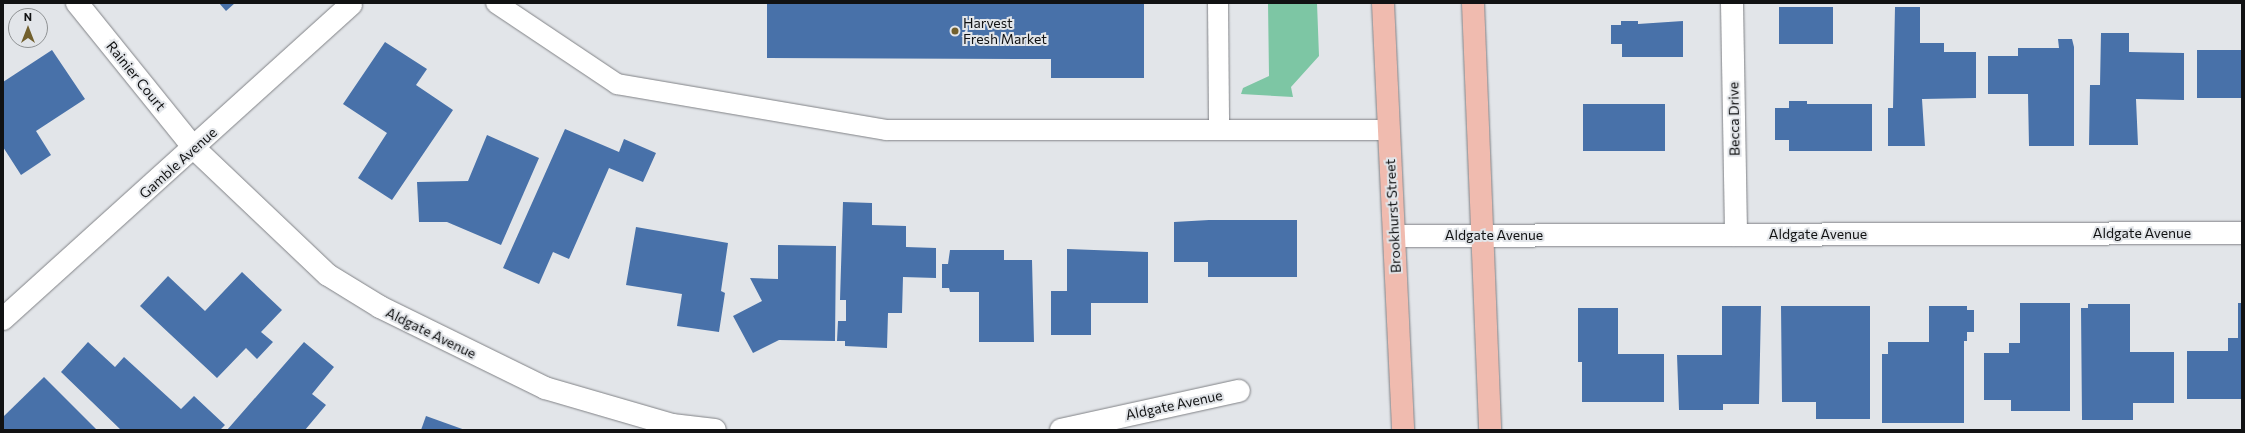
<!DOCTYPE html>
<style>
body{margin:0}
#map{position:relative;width:2245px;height:433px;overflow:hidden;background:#e2e5e9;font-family:Commissioner,sans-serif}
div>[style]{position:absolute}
.green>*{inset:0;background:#7dc6a4}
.building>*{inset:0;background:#4871a9;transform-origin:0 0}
.roads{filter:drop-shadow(0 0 1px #808286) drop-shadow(0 0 1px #808286)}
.lane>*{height:20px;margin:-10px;padding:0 10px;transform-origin:10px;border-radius:10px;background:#fff}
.street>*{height:22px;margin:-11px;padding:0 11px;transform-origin:11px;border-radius:11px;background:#fff}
.primary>*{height:22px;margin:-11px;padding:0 11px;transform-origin:11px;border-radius:11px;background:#f0bbaf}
.dots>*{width:11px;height:11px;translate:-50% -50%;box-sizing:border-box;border:2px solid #e2e5e9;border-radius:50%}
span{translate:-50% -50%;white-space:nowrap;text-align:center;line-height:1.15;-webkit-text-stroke:4px #e2e5e9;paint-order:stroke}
.poi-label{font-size:14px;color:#111213}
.left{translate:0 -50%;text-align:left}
.street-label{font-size:14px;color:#111213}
.frame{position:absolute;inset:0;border:4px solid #111213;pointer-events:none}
.north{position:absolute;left:8px;top:8px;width:40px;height:40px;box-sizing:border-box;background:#e2e5e9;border:1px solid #8e9193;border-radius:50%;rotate:0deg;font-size:11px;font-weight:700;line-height:16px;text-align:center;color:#111213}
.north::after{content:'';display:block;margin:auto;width:14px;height:18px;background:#72602e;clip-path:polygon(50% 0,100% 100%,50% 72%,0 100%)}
</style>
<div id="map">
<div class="green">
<div style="clip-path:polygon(1268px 3px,1317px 3px,1319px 56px,1291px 87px,1293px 97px,1241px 94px,1243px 88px,1269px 76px)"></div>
</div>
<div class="building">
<div style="clip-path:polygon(219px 3px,235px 3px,226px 11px)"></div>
<div style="clip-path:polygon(767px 3px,1144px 3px,1144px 78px,1051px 78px,1051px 59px,767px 58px)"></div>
<div style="left:1833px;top:7px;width:37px;height:54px;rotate:90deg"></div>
<div style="clip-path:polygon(1895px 7px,1920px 7px,1920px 43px,1944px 43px,1944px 52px,1976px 52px,1976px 98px,1922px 99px,1925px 146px,1888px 146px,1888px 108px,1893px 108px)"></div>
<div style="clip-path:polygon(1621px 21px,1638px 21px,1638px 24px,1683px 21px,1683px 57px,1622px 57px,1622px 44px,1611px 44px,1611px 25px,1621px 25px)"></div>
<div style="clip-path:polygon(2101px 33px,2129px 33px,2129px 52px,2184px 53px,2184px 100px,2136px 99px,2138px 145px,2089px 145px,2090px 85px,2100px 85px)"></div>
<div style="clip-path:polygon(2058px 39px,2072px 39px,2074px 47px,2074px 146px,2029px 146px,2028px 94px,1988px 94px,1988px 56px,2018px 56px,2018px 48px,2059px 48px)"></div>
<div style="clip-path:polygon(385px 42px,427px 69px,416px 85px,453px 110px,392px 200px,358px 178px,387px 133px,343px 104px)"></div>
<div style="clip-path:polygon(52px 50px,85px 99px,36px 131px,51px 155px,21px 175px,3px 147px,3px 82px)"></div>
<div style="left:2197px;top:50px;width:45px;height:48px"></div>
<div style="clip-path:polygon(1789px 101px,1807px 101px,1807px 104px,1872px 104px,1872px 151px,1789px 151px,1789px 140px,1775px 140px,1775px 108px,1789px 108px)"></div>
<div style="left:1583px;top:104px;width:82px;height:47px"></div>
<div style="clip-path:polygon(565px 129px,619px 152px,624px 139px,656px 153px,643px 182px,609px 168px,569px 259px,553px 252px,539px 284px,503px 268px)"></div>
<div style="clip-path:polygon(487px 135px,539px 158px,501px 245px,447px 222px,419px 222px,417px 182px,468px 181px)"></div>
<div style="clip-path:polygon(843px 202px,872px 203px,872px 225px,906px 226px,906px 247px,936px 248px,936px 278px,903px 277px,902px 313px,888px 313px,887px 348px,845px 346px,845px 341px,837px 341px,838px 321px,846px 321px,846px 300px,840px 300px)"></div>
<div style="clip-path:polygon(1209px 220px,1297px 220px,1297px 277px,1208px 277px,1208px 262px,1174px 262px,1174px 222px)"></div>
<div style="clip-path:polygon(636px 227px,728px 243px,721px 291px,725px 293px,719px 332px,677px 326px,682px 294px,626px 285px)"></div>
<div style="clip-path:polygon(778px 245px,836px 246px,835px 341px,779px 340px,753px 353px,733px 316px,762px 301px,750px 278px,778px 279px)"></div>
<div style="clip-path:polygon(1067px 249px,1148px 252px,1148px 303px,1091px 303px,1091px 335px,1051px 335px,1051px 291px,1067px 291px)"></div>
<div style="clip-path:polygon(950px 250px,1004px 250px,1004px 260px,1032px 260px,1034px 342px,979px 342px,979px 292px,950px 292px,949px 288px,942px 288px,942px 264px,948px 264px)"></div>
<div style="clip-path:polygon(242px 272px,282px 310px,261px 332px,273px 342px,257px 359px,246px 348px,217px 378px,140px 306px,168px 276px,205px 311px)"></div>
<div style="clip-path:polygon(2020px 303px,2070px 303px,2070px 411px,2011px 411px,2011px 400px,1984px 400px,1984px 353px,2009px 353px,2009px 343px,2020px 343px)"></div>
<div style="clip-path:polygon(2238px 303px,2242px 303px,2242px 399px,2187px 399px,2187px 351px,2228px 351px,2228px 338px,2238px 338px)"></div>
<div style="clip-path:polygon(2088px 304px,2130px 304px,2130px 352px,2174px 352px,2174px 403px,2133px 403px,2133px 420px,2082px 420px,2081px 308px,2088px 308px)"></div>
<div style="clip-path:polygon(1722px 306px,1761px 306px,1759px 404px,1723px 404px,1723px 410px,1679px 410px,1677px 355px,1722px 355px)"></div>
<div style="clip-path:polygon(1781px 306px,1870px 306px,1870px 419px,1816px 419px,1816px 402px,1782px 402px)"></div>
<div style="clip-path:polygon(1929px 306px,1967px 306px,1967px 310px,1974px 310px,1974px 332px,1967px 332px,1967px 341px,1964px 341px,1964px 423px,1882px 423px,1882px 354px,1888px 354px,1888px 342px,1929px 342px)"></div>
<div style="clip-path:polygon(1578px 308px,1618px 308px,1618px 354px,1664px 354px,1664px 402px,1582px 402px,1582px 362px,1578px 362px)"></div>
<div style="clip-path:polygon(88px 342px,115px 367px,124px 357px,181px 409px,194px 396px,225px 425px,220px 430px,121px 430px,61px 372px)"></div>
<div style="clip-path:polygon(304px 342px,334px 367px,312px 394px,326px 405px,305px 430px,227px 430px)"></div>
<div style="clip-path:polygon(44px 377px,97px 430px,3px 430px,3px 417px)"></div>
<div style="clip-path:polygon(426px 416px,465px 430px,421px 430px)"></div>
</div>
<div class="roads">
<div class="lane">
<div style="left:496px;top:3px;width:146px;rotate:33.8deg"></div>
<div style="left:617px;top:84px;width:273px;rotate:9.7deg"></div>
<div style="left:886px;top:130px;width:503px"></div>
<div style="left:1218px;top:3px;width:127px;rotate:89.5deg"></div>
</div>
<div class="street">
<div style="left:77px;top:3px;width:188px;rotate:51.1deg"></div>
<div style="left:195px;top:149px;width:183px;rotate:43.5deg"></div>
<div style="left:328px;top:275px;width:61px;rotate:31.6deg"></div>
<div style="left:380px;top:307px;width:184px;rotate:26.1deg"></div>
<div style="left:545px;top:388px;width:132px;rotate:16.2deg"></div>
<div style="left:672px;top:425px;width:43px;rotate:6.6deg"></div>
<div style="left:1732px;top:3px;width:232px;rotate:89deg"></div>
<div style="left:1394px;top:236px;width:848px;rotate:-0.2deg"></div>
<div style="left:3px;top:319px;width:469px;rotate:-42.1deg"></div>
<div style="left:1061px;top:430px;width:182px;rotate:-12.4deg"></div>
</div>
<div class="primary">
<div style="left:1383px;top:3px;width:427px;rotate:87.3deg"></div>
<div style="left:1473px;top:3px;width:427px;rotate:87.7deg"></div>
</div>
</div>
<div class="dots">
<div style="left:955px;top:31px;background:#72602e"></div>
</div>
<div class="poi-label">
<span class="left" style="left:963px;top:31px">Harvest<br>Fresh Market</span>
</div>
<div class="street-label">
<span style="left:136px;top:76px;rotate:51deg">Rainier Court</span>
<span style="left:1734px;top:119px;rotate:-91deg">Becca Drive</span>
<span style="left:178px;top:163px;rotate:-42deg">Gamble Avenue</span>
<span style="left:1393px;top:216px;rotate:-93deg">Brookhurst Street</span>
<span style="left:2142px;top:233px">Aldgate Avenue</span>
<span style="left:1818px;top:234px">Aldgate Avenue</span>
<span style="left:1494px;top:235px">Aldgate Avenue</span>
<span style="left:431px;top:333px;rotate:26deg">Aldgate Avenue</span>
<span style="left:1174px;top:405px;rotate:-12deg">Aldgate Avenue</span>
</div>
<div class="frame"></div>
<div class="north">N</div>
</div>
